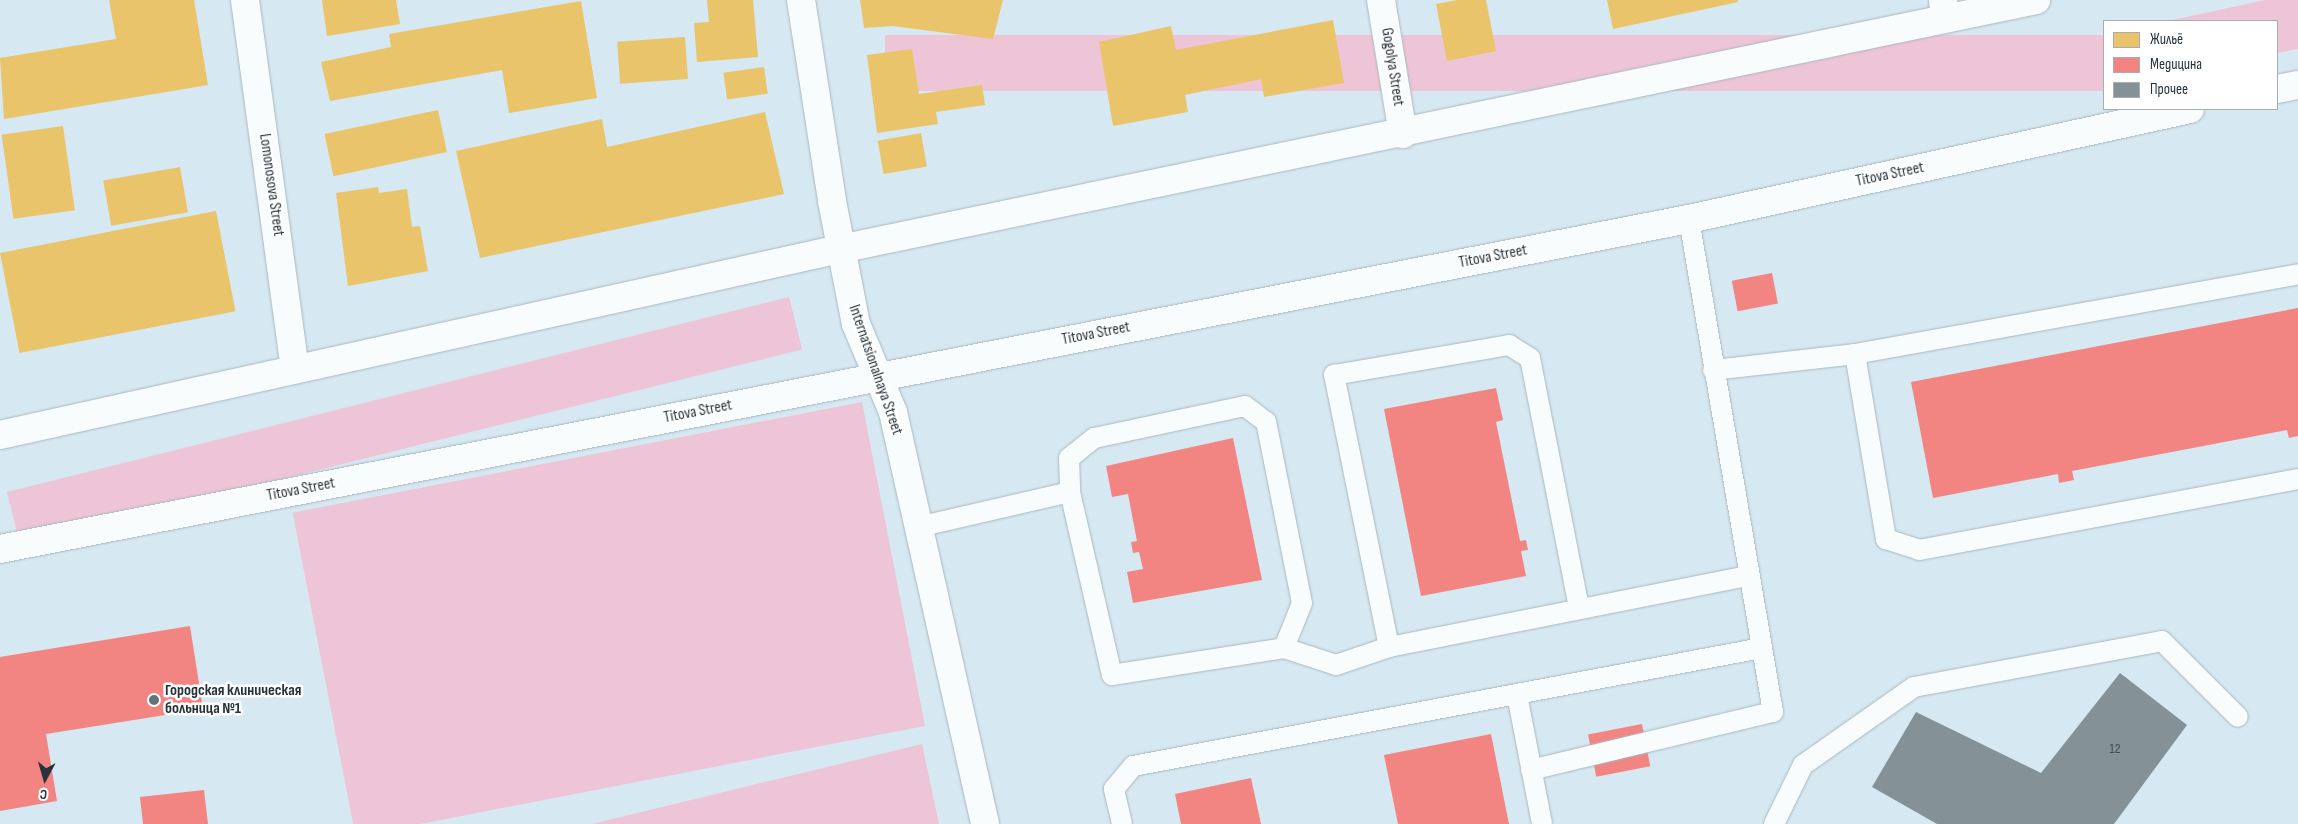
<!DOCTYPE html>
<meta charset="utf-8">
<style>
body{margin:0}
#map{position:relative;width:2298px;height:824px;overflow:hidden;background:#d6e8f1;font-family:"Sofia Sans Condensed",sans-serif}
div>[style]{position:absolute}
.green>*{inset:0;background:#edc5d6;transform-origin:0 0}
.homes>*{inset:0;background:#e9c46a;transform-origin:0 0}
.health>*{inset:0;background:#f28482;transform-origin:0 0}
.building>*{inset:0;background:#849298}
.roads{filter:drop-shadow(0 0 1px #a9b7be) drop-shadow(0 0 1px #a9b7be)}
.service>*{height:20px;margin:-10px;padding:0 10px;transform-origin:10px;border-radius:10px;background:#f9fcfd}
.minor>*{height:28px;margin:-14px;padding:0 14px;transform-origin:14px;border-radius:14px;background:#f9fcfd}
.tertiary>*{height:28px;margin:-14px;padding:0 14px;transform-origin:14px;border-radius:14px;background:#f9fcfd}
.dots>*{width:14px;height:14px;translate:-50% -50%;box-sizing:border-box;border:2px solid #fff;border-radius:50%}
span{translate:-50% -50%;white-space:nowrap;text-align:center;line-height:1.15;-webkit-text-stroke:5px #fff;paint-order:stroke}
.number-label{font-size:14px;color:#3e4b52}
.number-label span{-webkit-text-stroke-width:0}
.street-label{font-size:16px;color:#27333a}
.poi-label{font-size:16px;color:#27333a;font-weight:700}
.left{translate:0 -50%;text-align:left}
.legend{position:absolute;left:2103px;top:20px;width:175px;height:90px;box-sizing:border-box;background:#fff;border:1px solid #a9adb0;margin:0;padding:6px 9px;list-style:none;font-size:15px;color:#27333a}
.legend li{display:flex;align-items:center;gap:10px;height:25px}
.legend b{width:25px;border:1px solid #a9adb0}
.north{position:absolute;left:20px;top:754px;width:50px;height:50px;-webkit-text-stroke:4px #fff;paint-order:stroke;rotate:186deg;font-size:14px;font-weight:700;line-height:20px;text-align:center;color:#27333a}
.north::after{content:'';display:block;margin:auto;width:18px;height:22px;background:#27333a;clip-path:polygon(50% 0,100% 100%,50% 72%,0 100%)}
</style>
<div id="map">
<div class="green">
<div style="clip-path:polygon(2265px 0,2298px 0,2298px 49px,2277px 53px,2277px 21px,2168px 21px)"></div>
<div style="left:2104px;top:35px;width:56px;height:1219px;rotate:90deg"></div>
<div style="left:789px;top:297px;width:54px;height:806px;rotate:76deg"></div>
<div style="left:862px;top:402px;width:330px;height:580px;rotate:79deg"></div>
<div style="clip-path:polygon(922px 744px,939px 824px,592px 824px)"></div>
</div>
<div class="homes">
<div style="clip-path:polygon(109px 0,194px 0,208px 85px,4px 119px,0 58px,116px 39px)"></div>
<div style="clip-path:polygon(322px 0,396px 0,400px 24px,327px 36px)"></div>
<div style="clip-path:polygon(707px 0,753px 0,758px 57px,697px 62px,694px 23px,709px 22px)"></div>
<div style="clip-path:polygon(860px 0,1003px 0,993px 39px,892px 26px,864px 28px)"></div>
<div style="clip-path:polygon(1457px 0,1486px 0,1496px 51px,1447px 61px,1436px 4px)"></div>
<div style="clip-path:polygon(1607px 0,1738px 0,1738px 2px,1613px 29px)"></div>
<div style="clip-path:polygon(581px 1px,597px 98px,509px 113px,502px 70px,330px 101px,321px 62px,391px 47px,389px 34px)"></div>
<div style="clip-path:polygon(1333px 20px,1344px 83px,1264px 97px,1261px 79px,1185px 95px,1188px 112px,1113px 126px,1099px 42px,1171px 26px,1176px 50px)"></div>
<div style="left:685px;top:37px;width:42px;height:68px;rotate:86deg"></div>
<div style="clip-path:polygon(912px 49px,919px 94px,982px 85px,985px 105px,936px 112px,938px 124px,877px 133px,867px 55px)"></div>
<div style="left:764px;top:67px;width:27px;height:41px;rotate:82deg"></div>
<div style="left:438px;top:110px;width:43px;height:116px;rotate:78deg"></div>
<div style="clip-path:polygon(765px 112px,784px 194px,480px 258px,456px 151px,602px 119px,607px 147px)"></div>
<div style="left:63px;top:126px;width:85px;height:62px;rotate:82deg"></div>
<div style="left:921px;top:133px;width:34px;height:44px;rotate:80deg"></div>
<div style="left:180px;top:167px;width:46px;height:78px;rotate:80deg"></div>
<div style="clip-path:polygon(378px 187px,379px 193px,407px 189px,412px 227px,420px 226px,428px 271px,348px 286px,336px 193px)"></div>
<div style="left:216px;top:211px;width:102px;height:220px;rotate:79deg"></div>
</div>
<div class="health">
<div style="left:1772px;top:273px;width:31px;height:41px;rotate:79deg"></div>
<div style="clip-path:polygon(2298px 308px,2298px 436px,2289px 438px,2287px 430px,2072px 471px,2074px 480px,2059px 483px,2058px 474px,1933px 498px,1911px 382px)"></div>
<div style="clip-path:polygon(1496px 388px,1503px 420px,1496px 422px,1520px 541px,1526px 540px,1528px 550px,1521px 551px,1526px 576px,1421px 596px,1384px 409px)"></div>
<div style="clip-path:polygon(1233px 438px,1262px 580px,1133px 603px,1127px 572px,1143px 569px,1139px 552px,1133px 553px,1131px 542px,1137px 541px,1128px 494px,1112px 497px,1106px 466px)"></div>
<div style="clip-path:polygon(190px 626px,203px 709px,46px 734px,57px 801px,0 811px,0 657px)"></div>
<div style="left:1642px;top:724px;width:43px;height:55px;rotate:79deg"></div>
<div style="clip-path:polygon(1491px 734px,1509px 824px,1398px 824px,1384px 755px)"></div>
<div style="clip-path:polygon(1251px 778px,1261px 824px,1181px 824px,1175px 794px)"></div>
<div style="clip-path:polygon(204px 790px,208px 824px,143px 824px,140px 797px)"></div>
</div>
<div class="building">
<div style="clip-path:polygon(2120px 673px,2187px 725px,2114px 824px,1937px 824px,1872px 787px,1916px 712px,2041px 773px)"></div>
</div>
<div class="roads">
<div class="service">
<div style="left:1855px;top:354px;width:188px;rotate:80.5deg"></div>
<div style="left:1886px;top:539px;width:35px;rotate:18deg"></div>
<div style="left:1919px;top:550px;width:386px;rotate:-10.6deg"></div>
<div style="left:1713px;top:370px;width:143px;rotate:-6.4deg"></div>
<div style="left:1855px;top:354px;width:450px;rotate:-10.2deg"></div>
<div style="left:918px;top:527px;width:156px;rotate:-13deg"></div>
<div style="left:1389px;top:647px;width:278px;rotate:-101.4deg"></div>
<div style="left:1334px;top:375px;width:178px;rotate:-9.7deg"></div>
<div style="left:1509px;top:345px;width:25px;rotate:32deg"></div>
<div style="left:1530px;top:358px;width:255px;rotate:78.9deg"></div>
<div style="left:1284px;top:648px;width:48px;rotate:-68.2deg"></div>
<div style="left:1302px;top:603px;width:185px;rotate:-101.2deg"></div>
<div style="left:1266px;top:422px;width:26px;rotate:-143deg"></div>
<div style="left:1245px;top:406px;width:154px;rotate:168deg"></div>
<div style="left:1094px;top:438px;width:32px;rotate:141deg"></div>
<div style="left:1069px;top:458px;width:34px;rotate:88deg"></div>
<div style="left:1070px;top:492px;width:188px;rotate:77.1deg"></div>
<div style="left:1112px;top:675px;width:174px;rotate:-8.9deg"></div>
<div style="left:1284px;top:648px;width:55px;rotate:18.1deg"></div>
<div style="left:1336px;top:665px;width:56px;rotate:-18.8deg"></div>
<div style="left:1389px;top:647px;width:367px;rotate:-11.2deg"></div>
<div style="left:1517px;top:695px;width:131px;rotate:79deg"></div>
<div style="left:1531px;top:770px;width:249px;rotate:-13.5deg"></div>
<div style="left:1773px;top:712px;width:500px;rotate:-99.67deg"></div>
<div style="left:1122px;top:824px;width:36px;rotate:-103deg"></div>
<div style="left:1114px;top:789px;width:30px;rotate:-50deg"></div>
<div style="left:1133px;top:766px;width:640px;rotate:-10.63deg"></div>
<div style="left:1774px;top:824px;width:66px;rotate:-63.8deg"></div>
<div style="left:1803px;top:765px;width:136px;rotate:-35.1deg"></div>
<div style="left:1914px;top:687px;width:252px;rotate:-10.5deg"></div>
<div style="left:2162px;top:641px;width:107px;rotate:45deg"></div>
</div>
<div class="minor">
<div style="left:245px;top:0;width:372px;rotate:82.3deg"></div>
<div style="left:801px;top:0;width:203px;rotate:81.2deg"></div>
<div style="left:832px;top:201px;width:125px;rotate:79deg"></div>
<div style="left:856px;top:324px;width:95px;rotate:67.2deg"></div>
<div style="left:893px;top:412px;width:422px;rotate:77.4deg"></div>
<div style="left:1381px;top:0;width:136px;rotate:80.7deg"></div>
<div style="left:1943px;top:0;width:18px;rotate:84deg"></div>
</div>
<div class="tertiary">
<div style="left:2277px;top:89px;width:21px;rotate:-11deg"></div>
<div style="left:0;top:435px;width:860px;rotate:-12.49deg"></div>
<div style="left:840px;top:249px;width:1222px;rotate:-11.76deg"></div>
<div style="left:0;top:549px;width:1721px;rotate:-11.06deg"></div>
<div style="left:1689px;top:219px;width:513px;rotate:-12.38deg"></div>
</div>
</div>
<div class="dots">
<div style="left:154px;top:700px;background:#64727a"></div>
</div>
<div class="number-label">
<span style="left:2115px;top:749px">12</span>
</div>
<div class="street-label">
<span style="left:1392px;top:67px;rotate:81deg">Gogolya Street</span>
<span style="left:1890px;top:175px;rotate:-12deg">Titova Street</span>
<span style="left:271px;top:185px;rotate:82deg">Lomonosova Street</span>
<span style="left:1493px;top:257px;rotate:-11deg">Titova Street</span>
<span style="left:1096px;top:334px;rotate:-11deg">Titova Street</span>
<span style="left:875px;top:370px;rotate:71deg">Internatsionalnaya Street</span>
<span style="left:698px;top:412px;rotate:-11deg">Titova Street</span>
<span style="left:301px;top:490px;rotate:-11deg">Titova Street</span>
</div>
<div class="poi-label">
<span class="left" style="left:165px;top:700px">Городская клиническая<br>больница №1</span>
</div>
<ul class="legend">
<li><b style="height:14px;background:#e9c46a"></b>Жильё</li>
<li><b style="height:14px;background:#f28482"></b>Медицина</li>
<li><b style="height:14px;background:#849298"></b>Прочее</li>
</ul>
<div class="north">С</div>
</div>
